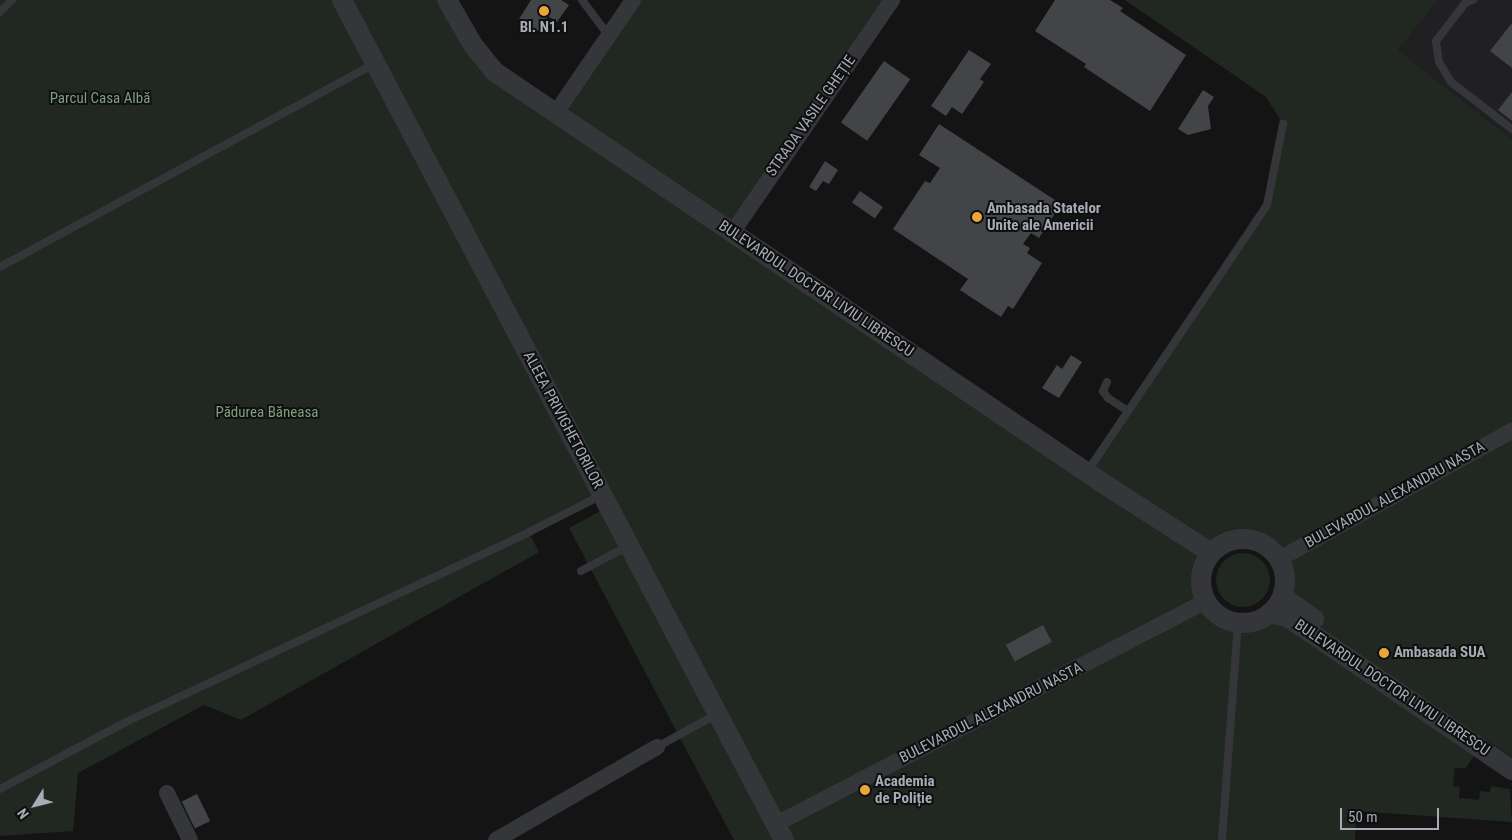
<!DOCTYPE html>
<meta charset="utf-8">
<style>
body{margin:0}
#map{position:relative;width:1512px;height:840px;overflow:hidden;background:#141415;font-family:"Roboto Condensed",sans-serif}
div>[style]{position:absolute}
.built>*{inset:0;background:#202022}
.green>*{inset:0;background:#202821}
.round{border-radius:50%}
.building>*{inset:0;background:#434448;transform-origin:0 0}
.service>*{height:8px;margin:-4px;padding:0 4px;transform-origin:4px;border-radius:4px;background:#35363a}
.minor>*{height:16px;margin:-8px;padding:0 8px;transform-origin:8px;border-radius:8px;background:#35363a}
.tertiary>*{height:20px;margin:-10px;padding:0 10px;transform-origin:10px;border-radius:10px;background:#35363a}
.tertiary>.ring{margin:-10px;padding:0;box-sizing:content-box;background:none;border:20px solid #35363a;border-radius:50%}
.dots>*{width:14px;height:14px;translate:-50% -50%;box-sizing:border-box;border:2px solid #0f0f10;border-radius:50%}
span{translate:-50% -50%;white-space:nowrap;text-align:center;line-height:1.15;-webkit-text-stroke:4px #0f0f10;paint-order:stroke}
.poi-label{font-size:15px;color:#a6abb5;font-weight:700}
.left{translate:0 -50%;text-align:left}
.park-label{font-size:15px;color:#7e9f7f}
.street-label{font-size:15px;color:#a6abb5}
.north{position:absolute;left:10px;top:780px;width:50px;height:50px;-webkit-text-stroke:4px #0f0f10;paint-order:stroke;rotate:234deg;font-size:14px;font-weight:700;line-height:20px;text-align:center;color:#a6abb5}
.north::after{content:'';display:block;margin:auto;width:18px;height:22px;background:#a6abb5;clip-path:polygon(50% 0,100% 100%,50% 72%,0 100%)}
.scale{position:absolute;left:1340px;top:808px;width:99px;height:22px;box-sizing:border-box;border:2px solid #a6abb5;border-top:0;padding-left:6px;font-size:15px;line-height:18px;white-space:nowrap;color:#a6abb5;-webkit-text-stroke:4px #0f0f10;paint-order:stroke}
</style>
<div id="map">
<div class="built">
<div style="clip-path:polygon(1438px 0,1512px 0,1512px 139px,1398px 50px)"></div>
</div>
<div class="green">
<div style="clip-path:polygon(evenodd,0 0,447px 0,473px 45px,555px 113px,633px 0,892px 0,732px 233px,1087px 471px,1267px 205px,1283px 124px,1266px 97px,1125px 0,1438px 0,1398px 50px,1512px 139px,1512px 757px,1485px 739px,1466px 768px,1455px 768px,1453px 786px,1460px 787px,1459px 798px,1479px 800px,1480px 791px,1490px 792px,1491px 786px,1510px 789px,1512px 822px,1356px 811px,1355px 840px,734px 840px,569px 528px,608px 507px,602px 495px,529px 533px,539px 552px,241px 720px,204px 705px,78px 773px,73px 831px,0 836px,0 0,1246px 539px,1257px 541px,1275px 553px,1284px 572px,1285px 583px,1280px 601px,1264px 617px,1248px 622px,1238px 622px,1222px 617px,1207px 601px,1201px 585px,1202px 571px,1211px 553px,1221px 545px,1231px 540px,1246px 539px)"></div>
<div class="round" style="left:1216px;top:553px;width:54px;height:54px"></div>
</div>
<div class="building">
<div style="clip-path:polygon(531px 0,561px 0,569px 5px,557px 22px,548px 16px,538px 31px,519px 19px)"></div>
<div style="clip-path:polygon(1055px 0,1110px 0,1123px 8px,1120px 11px,1186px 55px,1150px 111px,1084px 67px,1086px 64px,1035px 31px)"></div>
<div style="clip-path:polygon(1512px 23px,1512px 68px,1490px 51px)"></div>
<div style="clip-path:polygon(969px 50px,991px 64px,980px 79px,984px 82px,962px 114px,952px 107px,946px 116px,931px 106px)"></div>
<div style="left:884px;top:61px;width:32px;height:75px;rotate:35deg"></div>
<div style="clip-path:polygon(1203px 90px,1214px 97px,1208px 106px,1211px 129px,1188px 135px,1178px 129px)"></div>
<div style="clip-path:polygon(1512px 92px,1512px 121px,1498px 110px)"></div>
<div style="clip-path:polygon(939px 124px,1061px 204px,1039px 238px,1031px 233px,1023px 244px,1030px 248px,1027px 253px,1042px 263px,1013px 309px,1008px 306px,1001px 317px,960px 290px,968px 279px,893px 229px,925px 181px,930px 183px,940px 168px,919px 155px)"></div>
<div style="clip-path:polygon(825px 161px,838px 170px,829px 184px,823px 181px,816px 191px,809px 187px)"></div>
<div style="left:860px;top:191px;width:28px;height:14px;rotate:35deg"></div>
<div style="clip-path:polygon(1071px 355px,1082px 362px,1059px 398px,1042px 388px,1057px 365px,1062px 369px)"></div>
<div style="left:1043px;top:625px;width:19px;height:42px;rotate:62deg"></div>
<div style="left:197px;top:794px;width:30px;height:17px;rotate:64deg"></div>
</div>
<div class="service">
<div style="left:582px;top:0;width:45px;rotate:53.1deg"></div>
<div style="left:1473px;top:0;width:7px;rotate:164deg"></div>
<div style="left:1466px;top:2px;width:49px;rotate:127.6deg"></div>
<div style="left:1436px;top:41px;width:21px;rotate:82deg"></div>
<div style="left:1439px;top:62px;width:23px;rotate:59deg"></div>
<div style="left:1451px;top:82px;width:77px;rotate:37.6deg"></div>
<div style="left:0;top:12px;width:17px;rotate:-45deg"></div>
<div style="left:0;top:267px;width:426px;rotate:-28.5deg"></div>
<div style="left:1107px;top:382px;width:10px;rotate:114deg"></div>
<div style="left:1103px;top:391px;width:9px;rotate:54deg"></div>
<div style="left:1108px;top:398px;width:24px;rotate:33deg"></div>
<div style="left:1087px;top:472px;width:322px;rotate:-56deg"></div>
<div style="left:1267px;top:205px;width:83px;rotate:-78.8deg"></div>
<div style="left:581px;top:571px;width:53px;rotate:-28deg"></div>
<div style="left:657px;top:747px;width:68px;rotate:-28.8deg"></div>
<div style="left:0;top:789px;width:143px;rotate:-28deg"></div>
<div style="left:126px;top:722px;width:446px;rotate:-25.2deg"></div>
<div style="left:529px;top:532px;width:82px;rotate:-26.9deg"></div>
<div style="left:1222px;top:840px;width:219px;rotate:-85.8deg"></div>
</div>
<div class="minor">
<div style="left:555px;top:114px;width:138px;rotate:-55.6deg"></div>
<div style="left:732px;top:233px;width:283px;rotate:-55.5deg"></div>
<div style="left:1279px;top:559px;width:266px;rotate:-28.8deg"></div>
<div style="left:167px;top:793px;width:52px;rotate:63.9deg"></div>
<div style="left:776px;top:824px;width:485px;rotate:-27.4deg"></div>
<div style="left:496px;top:840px;width:186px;rotate:-30deg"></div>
</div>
<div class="tertiary">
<div style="left:342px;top:0;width:949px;rotate:62.25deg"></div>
<div style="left:447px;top:0;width:52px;rotate:60deg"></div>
<div style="left:473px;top:45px;width:35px;rotate:51deg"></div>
<div style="left:495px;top:72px;width:732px;rotate:34.08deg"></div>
<div style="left:1101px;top:482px;width:131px;rotate:32.8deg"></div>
<div class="ring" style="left:1201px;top:539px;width:64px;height:64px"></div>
<div style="left:1283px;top:592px;width:9px;rotate:63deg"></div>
<div style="left:1287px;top:600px;width:33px;rotate:35deg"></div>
<div style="left:1270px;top:613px;width:20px;rotate:15deg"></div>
<div style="left:1289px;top:618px;width:270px;rotate:34.3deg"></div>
</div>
<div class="dots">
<div style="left:544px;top:11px;background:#e9a639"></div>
<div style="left:977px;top:217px;background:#e9a639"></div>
<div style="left:1384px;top:653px;background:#e9a639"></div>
<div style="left:865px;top:790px;background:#e9a639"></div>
</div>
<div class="poi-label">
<span style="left:544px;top:28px">Bl. N1.1</span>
<span class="left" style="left:987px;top:217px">Ambasada Statelor<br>Unite ale Americii</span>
<span class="left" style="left:1394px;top:653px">Ambasada SUA</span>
<span class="left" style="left:875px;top:790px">Academia<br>de Poliție</span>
</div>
<div class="park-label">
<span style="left:100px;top:99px">Parcul Casa Albă</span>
<span style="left:267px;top:413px">Pădurea Băneasa</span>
</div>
<div class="street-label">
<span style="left:811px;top:116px;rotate:-55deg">STRADA VASILE GHEȚIE</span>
<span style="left:816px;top:289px;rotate:34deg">BULEVARDUL DOCTOR LIVIU LIBRESCU</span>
<span style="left:563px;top:420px;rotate:62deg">ALEEA PRIVIGHETORILOR</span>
<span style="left:1395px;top:495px;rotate:-29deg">BULEVARDUL ALEXANDRU NASTA</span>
<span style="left:1392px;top:688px;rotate:34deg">BULEVARDUL DOCTOR LIVIU LIBRESCU</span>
<span style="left:991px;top:713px;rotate:-27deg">BULEVARDUL ALEXANDRU NASTA</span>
</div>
<div class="north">N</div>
<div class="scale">50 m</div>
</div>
